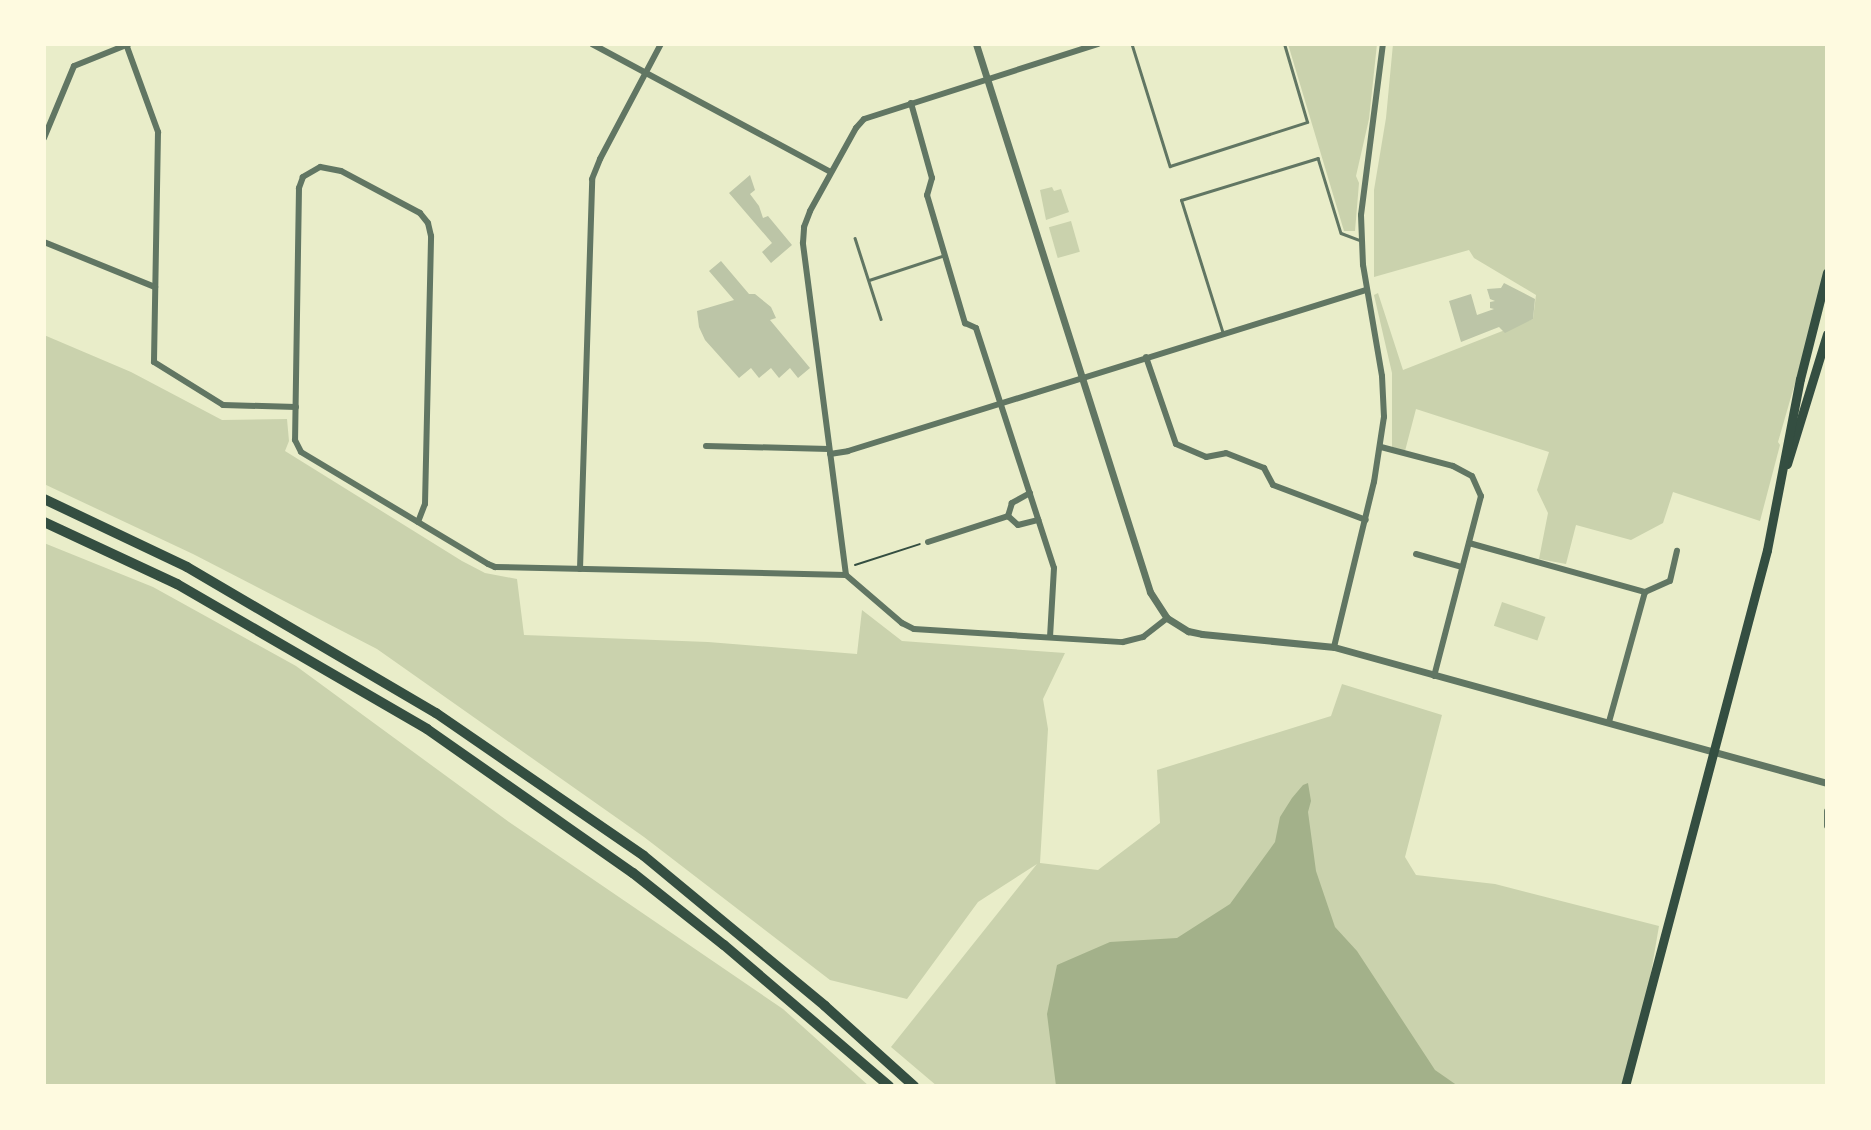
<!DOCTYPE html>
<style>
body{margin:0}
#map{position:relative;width:1871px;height:1130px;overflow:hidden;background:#e9edc9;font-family:Inter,sans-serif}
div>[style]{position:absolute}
.green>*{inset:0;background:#cad2ad;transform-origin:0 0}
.water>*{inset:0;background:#a3b18a}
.building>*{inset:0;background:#bcc5a7}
.path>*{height:2px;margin:-1px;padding:0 1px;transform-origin:1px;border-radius:1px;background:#344e41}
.service>*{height:2.5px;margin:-1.25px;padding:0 1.25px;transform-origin:1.25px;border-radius:1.25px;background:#617663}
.minor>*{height:6px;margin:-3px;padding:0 3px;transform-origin:3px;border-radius:3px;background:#617663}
.tertiary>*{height:7px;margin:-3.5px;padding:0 3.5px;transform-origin:3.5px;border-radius:3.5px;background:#617663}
.primary>*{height:9px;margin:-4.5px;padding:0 4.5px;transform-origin:4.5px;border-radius:4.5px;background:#344e41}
.trunk>*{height:10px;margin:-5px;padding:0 5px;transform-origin:5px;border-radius:5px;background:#344e41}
span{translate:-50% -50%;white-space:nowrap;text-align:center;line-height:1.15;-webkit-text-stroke:6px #fefae0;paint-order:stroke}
.frame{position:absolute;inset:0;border:46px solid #fefae0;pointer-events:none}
</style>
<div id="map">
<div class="green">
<div style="clip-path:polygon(1288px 44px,1377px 44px,1369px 119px,1356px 176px,1359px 183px,1355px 231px,1344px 231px)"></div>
<div style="clip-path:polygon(1393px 44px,1827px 44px,1827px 272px,1778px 442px,1780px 445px,1760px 521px,1673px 492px,1663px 523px,1631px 540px,1576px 525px,1566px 564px,1539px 559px,1548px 513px,1537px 490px,1549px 452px,1416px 409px,1405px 451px,1392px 447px,1392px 373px,1374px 295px,1378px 293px,1403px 370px,1533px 319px,1536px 295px,1474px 258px,1469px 250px,1374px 277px,1374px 190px,1386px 118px)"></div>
<div style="clip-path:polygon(1052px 187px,1054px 191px,1061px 189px,1069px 212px,1046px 220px,1040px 190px)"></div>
<div style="left:1071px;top:221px;width:32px;height:23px;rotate:74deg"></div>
<div style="clip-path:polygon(44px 335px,131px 372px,222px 420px,287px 419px,289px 441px,285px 451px,462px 561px,485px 573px,517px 579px,524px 635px,708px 642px,857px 654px,862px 610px,902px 641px,1065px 653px,1043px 699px,1048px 729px,1040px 863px,1098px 870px,1160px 823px,1157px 770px,1331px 716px,1342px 684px,1442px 715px,1405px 857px,1416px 875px,1495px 884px,1659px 926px,1643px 1019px,1625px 1086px,937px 1086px,891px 1047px,1037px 864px,978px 902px,907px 999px,830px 980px,644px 837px,377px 649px,193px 554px,44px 484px)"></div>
<div style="clip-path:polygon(44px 543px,153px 587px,296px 666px,509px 822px,783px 1009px,869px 1086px,44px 1086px)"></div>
<div style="left:1502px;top:602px;width:46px;height:25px;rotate:19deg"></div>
</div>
<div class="water">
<div style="clip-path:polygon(1308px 783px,1311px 801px,1308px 812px,1316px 871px,1335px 927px,1357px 951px,1435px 1070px,1458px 1086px,1056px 1086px,1047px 1014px,1057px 965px,1110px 942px,1177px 938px,1230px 904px,1275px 842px,1280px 817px,1292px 798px,1303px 785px)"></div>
</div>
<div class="building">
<div style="clip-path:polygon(750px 175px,755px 190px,750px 194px,759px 206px,763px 218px,768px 216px,792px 245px,771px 263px,762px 252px,772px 243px,729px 193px)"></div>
<div style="clip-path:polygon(721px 261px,749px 294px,755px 294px,771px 307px,776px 318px,770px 320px,810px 368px,798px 378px,790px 368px,779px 378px,771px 368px,759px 378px,751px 368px,739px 378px,705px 340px,699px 327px,697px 311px,734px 300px,709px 271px)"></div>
<div style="clip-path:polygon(1504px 283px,1535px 299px,1533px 319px,1505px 333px,1499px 327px,1461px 342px,1449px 301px,1471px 294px,1477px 315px,1494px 309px,1490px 308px,1490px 302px,1495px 301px,1490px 299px,1487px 289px,1501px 288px)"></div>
</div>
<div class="path">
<div style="left:855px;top:565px;width:68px;rotate:-17.9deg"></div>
</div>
<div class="service">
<div style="left:1132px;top:44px;width:128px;rotate:72.7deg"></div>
<div style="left:1170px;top:166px;width:144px;rotate:-17.8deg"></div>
<div style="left:1307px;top:122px;width:81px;rotate:-106.4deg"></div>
<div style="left:855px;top:238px;width:85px;rotate:72.2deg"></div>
<div style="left:869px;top:280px;width:80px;rotate:-18.2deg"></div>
<div style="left:1223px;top:334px;width:140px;rotate:-107.4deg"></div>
<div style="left:1181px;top:200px;width:143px;rotate:-17deg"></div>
<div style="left:1318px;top:158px;width:78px;rotate:73deg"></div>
<div style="left:1341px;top:233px;width:19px;rotate:21deg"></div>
</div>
<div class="minor">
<div style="left:126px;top:44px;width:94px;rotate:70deg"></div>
<div style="left:158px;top:132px;width:230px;rotate:91deg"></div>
<div style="left:154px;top:362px;width:81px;rotate:31.9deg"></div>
<div style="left:223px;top:405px;width:73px;rotate:1.6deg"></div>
<div style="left:592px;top:44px;width:271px;rotate:28.2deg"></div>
<div style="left:911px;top:103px;width:78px;rotate:74.4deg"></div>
<div style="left:932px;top:178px;width:18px;rotate:106deg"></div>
<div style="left:927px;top:195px;width:134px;rotate:73.5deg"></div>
<div style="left:965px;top:323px;width:12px;rotate:24deg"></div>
<div style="left:976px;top:328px;width:252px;rotate:72deg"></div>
<div style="left:1054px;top:568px;width:69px;rotate:93.3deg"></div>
<div style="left:44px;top:138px;width:78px;rotate:-67.4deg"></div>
<div style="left:74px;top:66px;width:59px;rotate:-21.8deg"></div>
<div style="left:44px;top:242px;width:120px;rotate:22.1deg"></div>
<div style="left:1146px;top:357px;width:92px;rotate:71deg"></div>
<div style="left:1176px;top:444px;width:33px;rotate:23deg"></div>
<div style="left:1206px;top:457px;width:20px;rotate:-11deg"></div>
<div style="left:1226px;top:453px;width:41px;rotate:21.5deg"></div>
<div style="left:1264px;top:468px;width:19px;rotate:62deg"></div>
<div style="left:1273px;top:485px;width:99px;rotate:20.6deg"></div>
<div style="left:706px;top:446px;width:123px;rotate:1.4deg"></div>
<div style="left:1381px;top:447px;width:74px;rotate:14.8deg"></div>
<div style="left:1453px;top:466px;width:21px;rotate:28deg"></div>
<div style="left:1472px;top:476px;width:22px;rotate:66deg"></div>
<div style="left:1481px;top:496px;width:186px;rotate:104.6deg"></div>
<div style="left:830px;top:454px;width:18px;rotate:-9deg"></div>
<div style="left:848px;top:451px;width:542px;rotate:-17.27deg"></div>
<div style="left:1030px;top:493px;width:21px;rotate:151deg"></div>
<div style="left:1012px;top:503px;width:14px;rotate:107deg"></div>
<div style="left:1008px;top:516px;width:13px;rotate:42deg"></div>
<div style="left:1018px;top:525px;width:21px;rotate:-14deg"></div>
<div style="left:418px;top:522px;width:19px;rotate:-69deg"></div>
<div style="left:425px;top:504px;width:268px;rotate:-88.7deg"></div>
<div style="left:431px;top:236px;width:13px;rotate:-103deg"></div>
<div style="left:428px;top:223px;width:13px;rotate:-129deg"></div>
<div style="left:420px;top:213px;width:89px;rotate:-152deg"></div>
<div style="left:341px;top:171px;width:21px;rotate:-169deg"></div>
<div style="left:320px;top:167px;width:20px;rotate:150deg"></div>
<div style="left:303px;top:177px;width:12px;rotate:110deg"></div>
<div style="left:299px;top:188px;width:252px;rotate:90.9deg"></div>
<div style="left:295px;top:440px;width:13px;rotate:63deg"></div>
<div style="left:301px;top:452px;width:218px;rotate:30.9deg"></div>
<div style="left:488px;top:564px;width:8px;rotate:23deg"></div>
<div style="left:495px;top:567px;width:351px;rotate:1.3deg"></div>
<div style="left:928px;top:542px;width:84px;rotate:-18deg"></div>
<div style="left:1469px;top:543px;width:183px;rotate:15.6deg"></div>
<div style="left:1645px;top:592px;width:135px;rotate:105.5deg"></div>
<div style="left:1416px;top:554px;width:48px;rotate:15.8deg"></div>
<div style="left:580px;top:569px;width:390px;rotate:-88.2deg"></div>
<div style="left:592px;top:179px;width:22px;rotate:-68deg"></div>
<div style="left:600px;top:159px;width:130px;rotate:-62.1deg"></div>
<div style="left:846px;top:575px;width:335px;rotate:-97.4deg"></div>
<div style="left:803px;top:243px;width:16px;rotate:-86deg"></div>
<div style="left:804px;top:227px;width:17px;rotate:-69deg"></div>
<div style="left:810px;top:211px;width:95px;rotate:-61deg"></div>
<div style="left:856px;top:128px;width:12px;rotate:-48deg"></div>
<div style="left:864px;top:119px;width:246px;rotate:-17.8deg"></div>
<div style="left:846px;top:575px;width:74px;rotate:40.6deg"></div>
<div style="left:902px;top:623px;width:13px;rotate:27deg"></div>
<div style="left:914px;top:629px;width:209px;rotate:3.6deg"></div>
<div style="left:1123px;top:642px;width:21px;rotate:-14deg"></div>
<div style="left:1143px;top:637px;width:31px;rotate:-38deg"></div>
<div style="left:1645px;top:592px;width:27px;rotate:-24deg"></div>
<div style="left:1670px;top:581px;width:31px;rotate:-77deg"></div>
<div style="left:1334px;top:647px;width:170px;rotate:-76.4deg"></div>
<div style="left:1374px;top:482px;width:66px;rotate:-81.3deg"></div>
<div style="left:1384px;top:417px;width:41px;rotate:-92.8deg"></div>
<div style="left:1382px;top:376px;width:113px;rotate:-99.7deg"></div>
<div style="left:1363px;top:265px;width:50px;rotate:-92.3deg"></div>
<div style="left:1361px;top:215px;width:172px;rotate:-82.7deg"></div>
<div style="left:1827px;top:811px;width:15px;rotate:90deg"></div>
</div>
<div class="tertiary">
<div style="left:976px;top:44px;width:575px;rotate:72.38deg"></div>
<div style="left:1150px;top:592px;width:31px;rotate:57deg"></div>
<div style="left:1167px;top:618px;width:25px;rotate:32deg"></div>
<div style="left:1188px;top:631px;width:14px;rotate:12deg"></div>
<div style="left:1202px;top:634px;width:133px;rotate:5.6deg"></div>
<div style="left:1334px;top:647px;width:511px;rotate:15.42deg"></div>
</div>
<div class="primary">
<div style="left:1787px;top:464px;width:136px;rotate:-72.9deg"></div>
<div style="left:1625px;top:1086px;width:554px;rotate:-75.16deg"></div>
<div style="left:1767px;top:550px;width:174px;rotate:-79.1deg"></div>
<div style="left:1800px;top:379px;width:110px;rotate:-75.8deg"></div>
</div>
<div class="trunk">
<div style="left:44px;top:499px;width:158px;rotate:25.4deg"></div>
<div style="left:187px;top:567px;width:289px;rotate:30.4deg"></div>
<div style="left:436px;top:713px;width:252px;rotate:34.5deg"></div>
<div style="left:644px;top:856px;width:235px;rotate:39.6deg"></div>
<div style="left:825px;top:1006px;width:120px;rotate:42deg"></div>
<div style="left:44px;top:522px;width:147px;rotate:25deg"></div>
<div style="left:177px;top:584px;width:289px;rotate:30.1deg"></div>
<div style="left:427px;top:729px;width:251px;rotate:35deg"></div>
<div style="left:633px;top:873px;width:116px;rotate:38.4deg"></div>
<div style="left:724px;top:945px;width:217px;rotate:40.5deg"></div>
</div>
<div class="frame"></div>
</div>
